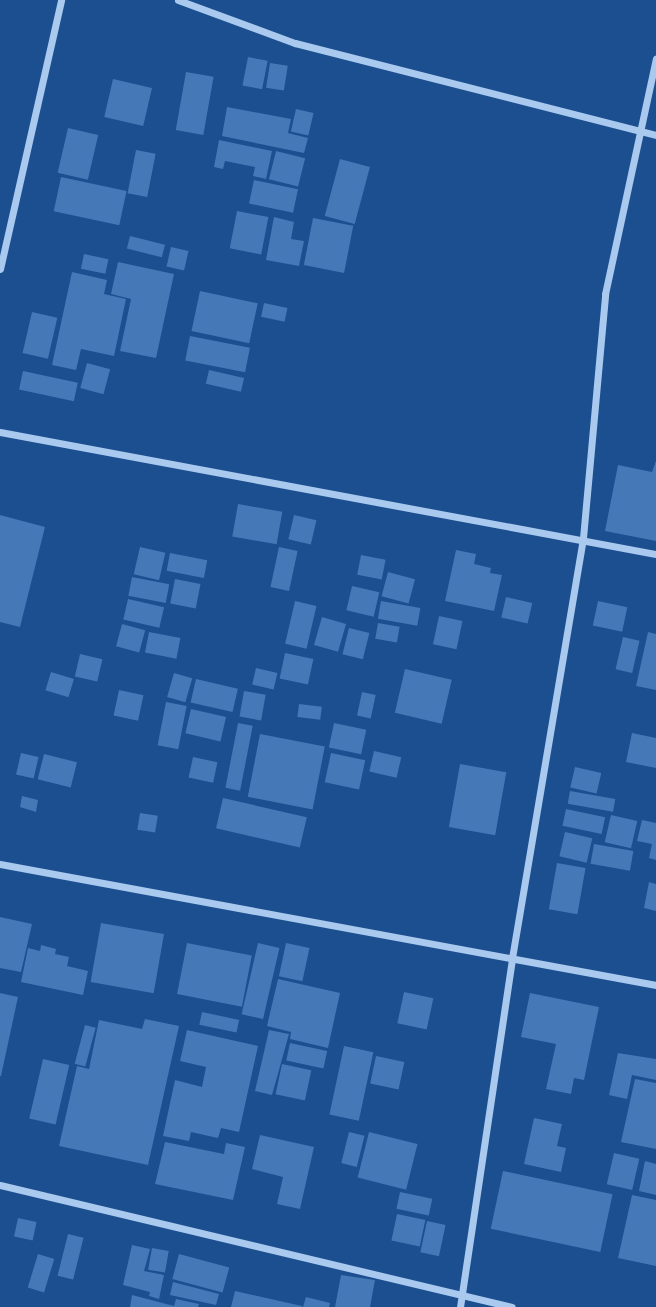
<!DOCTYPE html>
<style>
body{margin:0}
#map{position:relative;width:656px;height:1307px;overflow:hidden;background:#1b4f8f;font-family:"Roboto Condensed",sans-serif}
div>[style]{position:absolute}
.building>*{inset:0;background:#4478b7;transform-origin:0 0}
.street>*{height:7px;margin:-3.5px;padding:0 3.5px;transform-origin:3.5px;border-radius:3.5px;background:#a9c9ee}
span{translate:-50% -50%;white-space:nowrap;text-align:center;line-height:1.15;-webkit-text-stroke:7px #1b4f8f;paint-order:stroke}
</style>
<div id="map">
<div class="building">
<div style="left:248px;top:57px;width:20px;height:29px;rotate:11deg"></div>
<div style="left:270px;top:63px;width:18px;height:25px;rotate:9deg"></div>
<div style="left:186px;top:72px;width:28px;height:59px;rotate:10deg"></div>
<div style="left:113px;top:79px;width:40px;height:39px;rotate:13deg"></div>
<div style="clip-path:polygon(227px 107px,291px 119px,288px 133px,308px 138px,304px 153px,222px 136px)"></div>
<div style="left:296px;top:109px;width:18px;height:23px;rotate:13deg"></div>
<div style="left:68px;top:128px;width:31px;height:46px;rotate:13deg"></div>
<div style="clip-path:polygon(219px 140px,272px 151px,266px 179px,253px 176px,255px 167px,225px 161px,223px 169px,214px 167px)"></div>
<div style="left:136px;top:150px;width:20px;height:44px;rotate:11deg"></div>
<div style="left:276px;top:151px;width:30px;height:29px;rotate:14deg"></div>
<div style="left:340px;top:159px;width:31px;height:59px;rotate:15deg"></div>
<div style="left:61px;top:177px;width:67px;height:35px;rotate:12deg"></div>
<div style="left:254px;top:180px;width:45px;height:24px;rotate:12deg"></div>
<div style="left:237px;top:211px;width:32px;height:38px;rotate:11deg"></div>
<div style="clip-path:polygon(274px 217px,294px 222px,291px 239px,304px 241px,299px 266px,266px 260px)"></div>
<div style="left:313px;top:218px;width:41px;height:48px;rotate:11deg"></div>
<div style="left:130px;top:236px;width:36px;height:13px;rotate:14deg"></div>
<div style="left:171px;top:247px;width:18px;height:20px;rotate:13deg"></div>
<div style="left:84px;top:254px;width:25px;height:15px;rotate:12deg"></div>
<div style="clip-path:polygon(118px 262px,174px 274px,156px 358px,120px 351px,131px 299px,111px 294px)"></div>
<div style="clip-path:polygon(72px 272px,107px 280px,104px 294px,126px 299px,114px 356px,81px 349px,76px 370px,52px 365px)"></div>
<div style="left:200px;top:291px;width:59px;height:41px;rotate:12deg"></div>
<div style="left:264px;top:303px;width:24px;height:14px;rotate:12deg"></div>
<div style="left:32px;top:312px;width:26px;height:42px;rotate:13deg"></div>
<div style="left:190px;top:336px;width:61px;height:25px;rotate:11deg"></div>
<div style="left:87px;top:363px;width:24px;height:26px;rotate:15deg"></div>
<div style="left:209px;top:370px;width:36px;height:14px;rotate:13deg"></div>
<div style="left:23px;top:371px;width:56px;height:19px;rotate:12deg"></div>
<div style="clip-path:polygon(656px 461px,656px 541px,605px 531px,618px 465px,652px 472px)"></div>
<div style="left:238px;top:504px;width:45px;height:33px;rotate:10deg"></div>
<div style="clip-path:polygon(0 515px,45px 527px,20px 627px,0 622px)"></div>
<div style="left:294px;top:515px;width:23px;height:25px;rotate:13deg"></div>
<div style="left:140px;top:547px;width:26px;height:28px;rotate:13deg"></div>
<div style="left:279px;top:547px;width:19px;height:41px;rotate:12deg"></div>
<div style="clip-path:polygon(456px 550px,476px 554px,474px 564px,491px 568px,490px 573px,502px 575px,494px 611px,445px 601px)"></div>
<div style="left:170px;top:553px;width:38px;height:18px;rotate:11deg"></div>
<div style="left:361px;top:555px;width:25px;height:20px;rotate:11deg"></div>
<div style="left:388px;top:572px;width:28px;height:25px;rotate:15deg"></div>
<div style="left:132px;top:577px;width:38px;height:19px;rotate:11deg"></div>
<div style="left:175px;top:579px;width:26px;height:25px;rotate:11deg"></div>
<div style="left:352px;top:586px;width:28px;height:25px;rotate:13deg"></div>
<div style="left:506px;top:597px;width:27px;height:21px;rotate:13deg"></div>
<div style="left:128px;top:599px;width:37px;height:21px;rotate:13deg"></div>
<div style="left:295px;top:601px;width:22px;height:44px;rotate:13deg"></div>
<div style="left:381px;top:601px;width:40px;height:18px;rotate:10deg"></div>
<div style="left:598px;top:601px;width:30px;height:25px;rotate:12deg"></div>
<div style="left:439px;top:616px;width:24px;height:29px;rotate:12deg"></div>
<div style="left:322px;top:617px;width:25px;height:29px;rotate:16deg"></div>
<div style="left:378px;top:623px;width:22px;height:16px;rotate:10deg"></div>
<div style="left:122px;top:624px;width:24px;height:23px;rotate:15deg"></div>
<div style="left:349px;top:628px;width:21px;height:27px;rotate:14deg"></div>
<div style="left:149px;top:632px;width:32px;height:21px;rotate:11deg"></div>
<div style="clip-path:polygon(648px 632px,656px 634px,656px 690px,636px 686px)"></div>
<div style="left:623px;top:637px;width:17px;height:33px;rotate:13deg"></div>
<div style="left:285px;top:653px;width:29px;height:26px;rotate:12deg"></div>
<div style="left:80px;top:654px;width:23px;height:23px;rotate:13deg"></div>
<div style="left:256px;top:668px;width:22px;height:17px;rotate:13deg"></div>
<div style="left:405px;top:669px;width:48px;height:45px;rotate:13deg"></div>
<div style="left:51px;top:672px;width:24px;height:19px;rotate:17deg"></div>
<div style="left:174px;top:673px;width:19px;height:25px;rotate:16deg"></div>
<div style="left:196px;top:679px;width:43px;height:24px;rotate:13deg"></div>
<div style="left:119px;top:690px;width:25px;height:26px;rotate:12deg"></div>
<div style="left:244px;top:691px;width:22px;height:26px;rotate:10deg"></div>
<div style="left:362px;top:692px;width:14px;height:24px;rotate:12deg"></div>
<div style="left:166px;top:702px;width:21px;height:44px;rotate:11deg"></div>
<div style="left:299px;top:704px;width:23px;height:13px;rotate:7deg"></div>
<div style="left:191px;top:709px;width:36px;height:25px;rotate:13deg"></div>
<div style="left:238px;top:723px;width:15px;height:66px;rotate:11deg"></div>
<div style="left:334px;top:723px;width:33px;height:25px;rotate:12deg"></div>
<div style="clip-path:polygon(632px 733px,656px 738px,656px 768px,626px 762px)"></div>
<div style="left:260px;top:734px;width:66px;height:64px;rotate:11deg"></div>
<div style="left:374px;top:751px;width:28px;height:21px;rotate:13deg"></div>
<div style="left:21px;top:753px;width:18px;height:22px;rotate:13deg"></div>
<div style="left:331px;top:753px;width:35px;height:30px;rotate:12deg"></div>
<div style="left:44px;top:754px;width:34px;height:26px;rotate:14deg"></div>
<div style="left:193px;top:757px;width:25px;height:21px;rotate:12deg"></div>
<div style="left:460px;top:764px;width:47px;height:64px;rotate:10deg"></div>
<div style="left:575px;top:767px;width:27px;height:21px;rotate:13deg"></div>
<div style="left:570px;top:791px;width:46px;height:13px;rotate:10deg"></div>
<div style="clip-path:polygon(22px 796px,38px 800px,36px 812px,20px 807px)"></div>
<div style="left:223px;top:798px;width:86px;height:31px;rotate:13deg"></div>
<div style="left:566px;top:809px;width:40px;height:17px;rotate:12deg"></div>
<div style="left:140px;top:813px;width:18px;height:17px;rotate:9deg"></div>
<div style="left:611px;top:815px;width:27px;height:28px;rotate:13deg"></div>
<div style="clip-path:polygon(642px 820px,656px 823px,656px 860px,649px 858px,652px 844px,637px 841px)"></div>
<div style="left:565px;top:832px;width:28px;height:25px;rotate:13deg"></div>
<div style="left:594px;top:844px;width:40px;height:20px;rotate:10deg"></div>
<div style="left:557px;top:863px;width:29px;height:47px;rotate:10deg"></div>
<div style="clip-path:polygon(649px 882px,656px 884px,656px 911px,644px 908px)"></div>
<div style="clip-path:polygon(0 917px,32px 924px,21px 972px,0 968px)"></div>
<div style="left:101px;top:923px;width:64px;height:60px;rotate:10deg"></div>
<div style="left:187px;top:943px;width:66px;height:52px;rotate:11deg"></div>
<div style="left:258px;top:943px;width:22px;height:73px;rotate:13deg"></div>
<div style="left:286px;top:943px;width:24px;height:34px;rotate:12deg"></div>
<div style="clip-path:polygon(41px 945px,56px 949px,55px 954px,69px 957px,67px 966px,88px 971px,83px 995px,21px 982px,28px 948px,40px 951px)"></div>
<div style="clip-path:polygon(278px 979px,340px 993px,328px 1048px,290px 1039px,291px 1032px,267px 1026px)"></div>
<div style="left:404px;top:992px;width:30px;height:32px;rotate:12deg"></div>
<div style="clip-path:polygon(0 993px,18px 997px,1px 1076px,0 1076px)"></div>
<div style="clip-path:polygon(530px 993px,599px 1007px,584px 1080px,574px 1078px,571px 1094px,546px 1089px,556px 1044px,521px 1037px)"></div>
<div style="left:202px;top:1012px;width:38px;height:13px;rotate:12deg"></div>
<div style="clip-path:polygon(145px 1019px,179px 1026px,148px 1165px,59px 1146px,77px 1066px,89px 1069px,99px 1020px,142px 1029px)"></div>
<div style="left:85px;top:1025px;width:11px;height:40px;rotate:15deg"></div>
<div style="clip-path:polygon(187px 1030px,258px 1046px,239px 1132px,221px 1128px,218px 1138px,191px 1132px,189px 1141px,163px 1136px,175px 1080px,202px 1087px,206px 1067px,180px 1061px)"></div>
<div style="clip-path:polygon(269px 1030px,289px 1034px,272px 1095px,255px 1091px)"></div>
<div style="left:290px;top:1043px;width:38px;height:18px;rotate:12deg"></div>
<div style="left:344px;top:1046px;width:30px;height:70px;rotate:12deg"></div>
<div style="clip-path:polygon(618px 1053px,656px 1059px,656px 1080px,632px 1075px,627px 1099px,609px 1095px)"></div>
<div style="left:376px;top:1056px;width:29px;height:28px;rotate:12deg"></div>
<div style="left:43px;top:1059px;width:27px;height:61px;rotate:13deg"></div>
<div style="left:282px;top:1064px;width:30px;height:31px;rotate:12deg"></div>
<div style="clip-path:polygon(635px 1079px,656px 1083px,656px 1149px,621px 1142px)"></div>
<div style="clip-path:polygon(534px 1118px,562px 1124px,557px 1146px,566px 1148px,561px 1172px,524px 1164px)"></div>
<div style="left:349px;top:1132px;width:16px;height:32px;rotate:14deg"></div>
<div style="left:369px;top:1132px;width:50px;height:47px;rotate:14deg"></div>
<div style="clip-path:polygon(260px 1135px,314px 1147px,300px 1209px,277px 1204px,283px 1177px,252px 1169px)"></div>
<div style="clip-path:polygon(165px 1142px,224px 1154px,226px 1143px,245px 1147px,233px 1200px,155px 1184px)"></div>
<div style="left:614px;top:1153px;width:26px;height:32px;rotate:13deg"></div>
<div style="clip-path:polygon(645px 1161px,656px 1164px,656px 1195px,639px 1191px)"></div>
<div style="left:503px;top:1171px;width:112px;height:59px;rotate:12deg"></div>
<div style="left:400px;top:1192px;width:33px;height:17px;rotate:12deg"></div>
<div style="clip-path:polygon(632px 1195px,656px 1200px,656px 1266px,618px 1258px)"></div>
<div style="left:397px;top:1214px;width:29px;height:27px;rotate:12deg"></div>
<div style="left:18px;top:1218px;width:19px;height:19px;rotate:12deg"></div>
<div style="left:427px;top:1221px;width:19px;height:32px;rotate:12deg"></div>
<div style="left:68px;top:1234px;width:16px;height:43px;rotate:14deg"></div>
<div style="clip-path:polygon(132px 1245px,150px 1249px,144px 1271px,164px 1275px,159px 1299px,149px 1296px,150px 1292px,123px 1285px)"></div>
<div style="left:152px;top:1248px;width:17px;height:22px;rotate:10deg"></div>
<div style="left:38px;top:1254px;width:17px;height:35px;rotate:17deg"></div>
<div style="left:179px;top:1254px;width:52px;height:26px;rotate:15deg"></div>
<div style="clip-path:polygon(341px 1275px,375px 1280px,370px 1307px,335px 1307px)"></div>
<div style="clip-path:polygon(173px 1282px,219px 1294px,216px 1305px,170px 1295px)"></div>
<div style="clip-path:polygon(235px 1291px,302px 1306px,302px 1307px,231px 1307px)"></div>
<div style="clip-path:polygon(132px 1295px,174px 1306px,176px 1299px,199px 1304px,198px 1307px,130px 1307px)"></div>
<div style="clip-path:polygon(306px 1297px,330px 1303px,329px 1307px,303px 1307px)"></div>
</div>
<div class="street">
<div style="left:178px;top:0;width:125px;rotate:20.2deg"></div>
<div style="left:295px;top:43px;width:373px;rotate:14.3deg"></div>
<div style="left:0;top:269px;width:276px;rotate:-77.2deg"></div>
<div style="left:0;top:432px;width:667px;rotate:10.54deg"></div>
<div style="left:0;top:864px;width:667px;rotate:10.45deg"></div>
<div style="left:0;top:1185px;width:526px;rotate:13.4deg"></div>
<div style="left:460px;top:1307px;width:353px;rotate:-81.5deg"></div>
<div style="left:512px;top:958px;width:426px;rotate:-80.4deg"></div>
<div style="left:583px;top:538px;width:245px;rotate:-84.8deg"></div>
<div style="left:605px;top:294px;width:241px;rotate:-77.8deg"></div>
</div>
</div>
